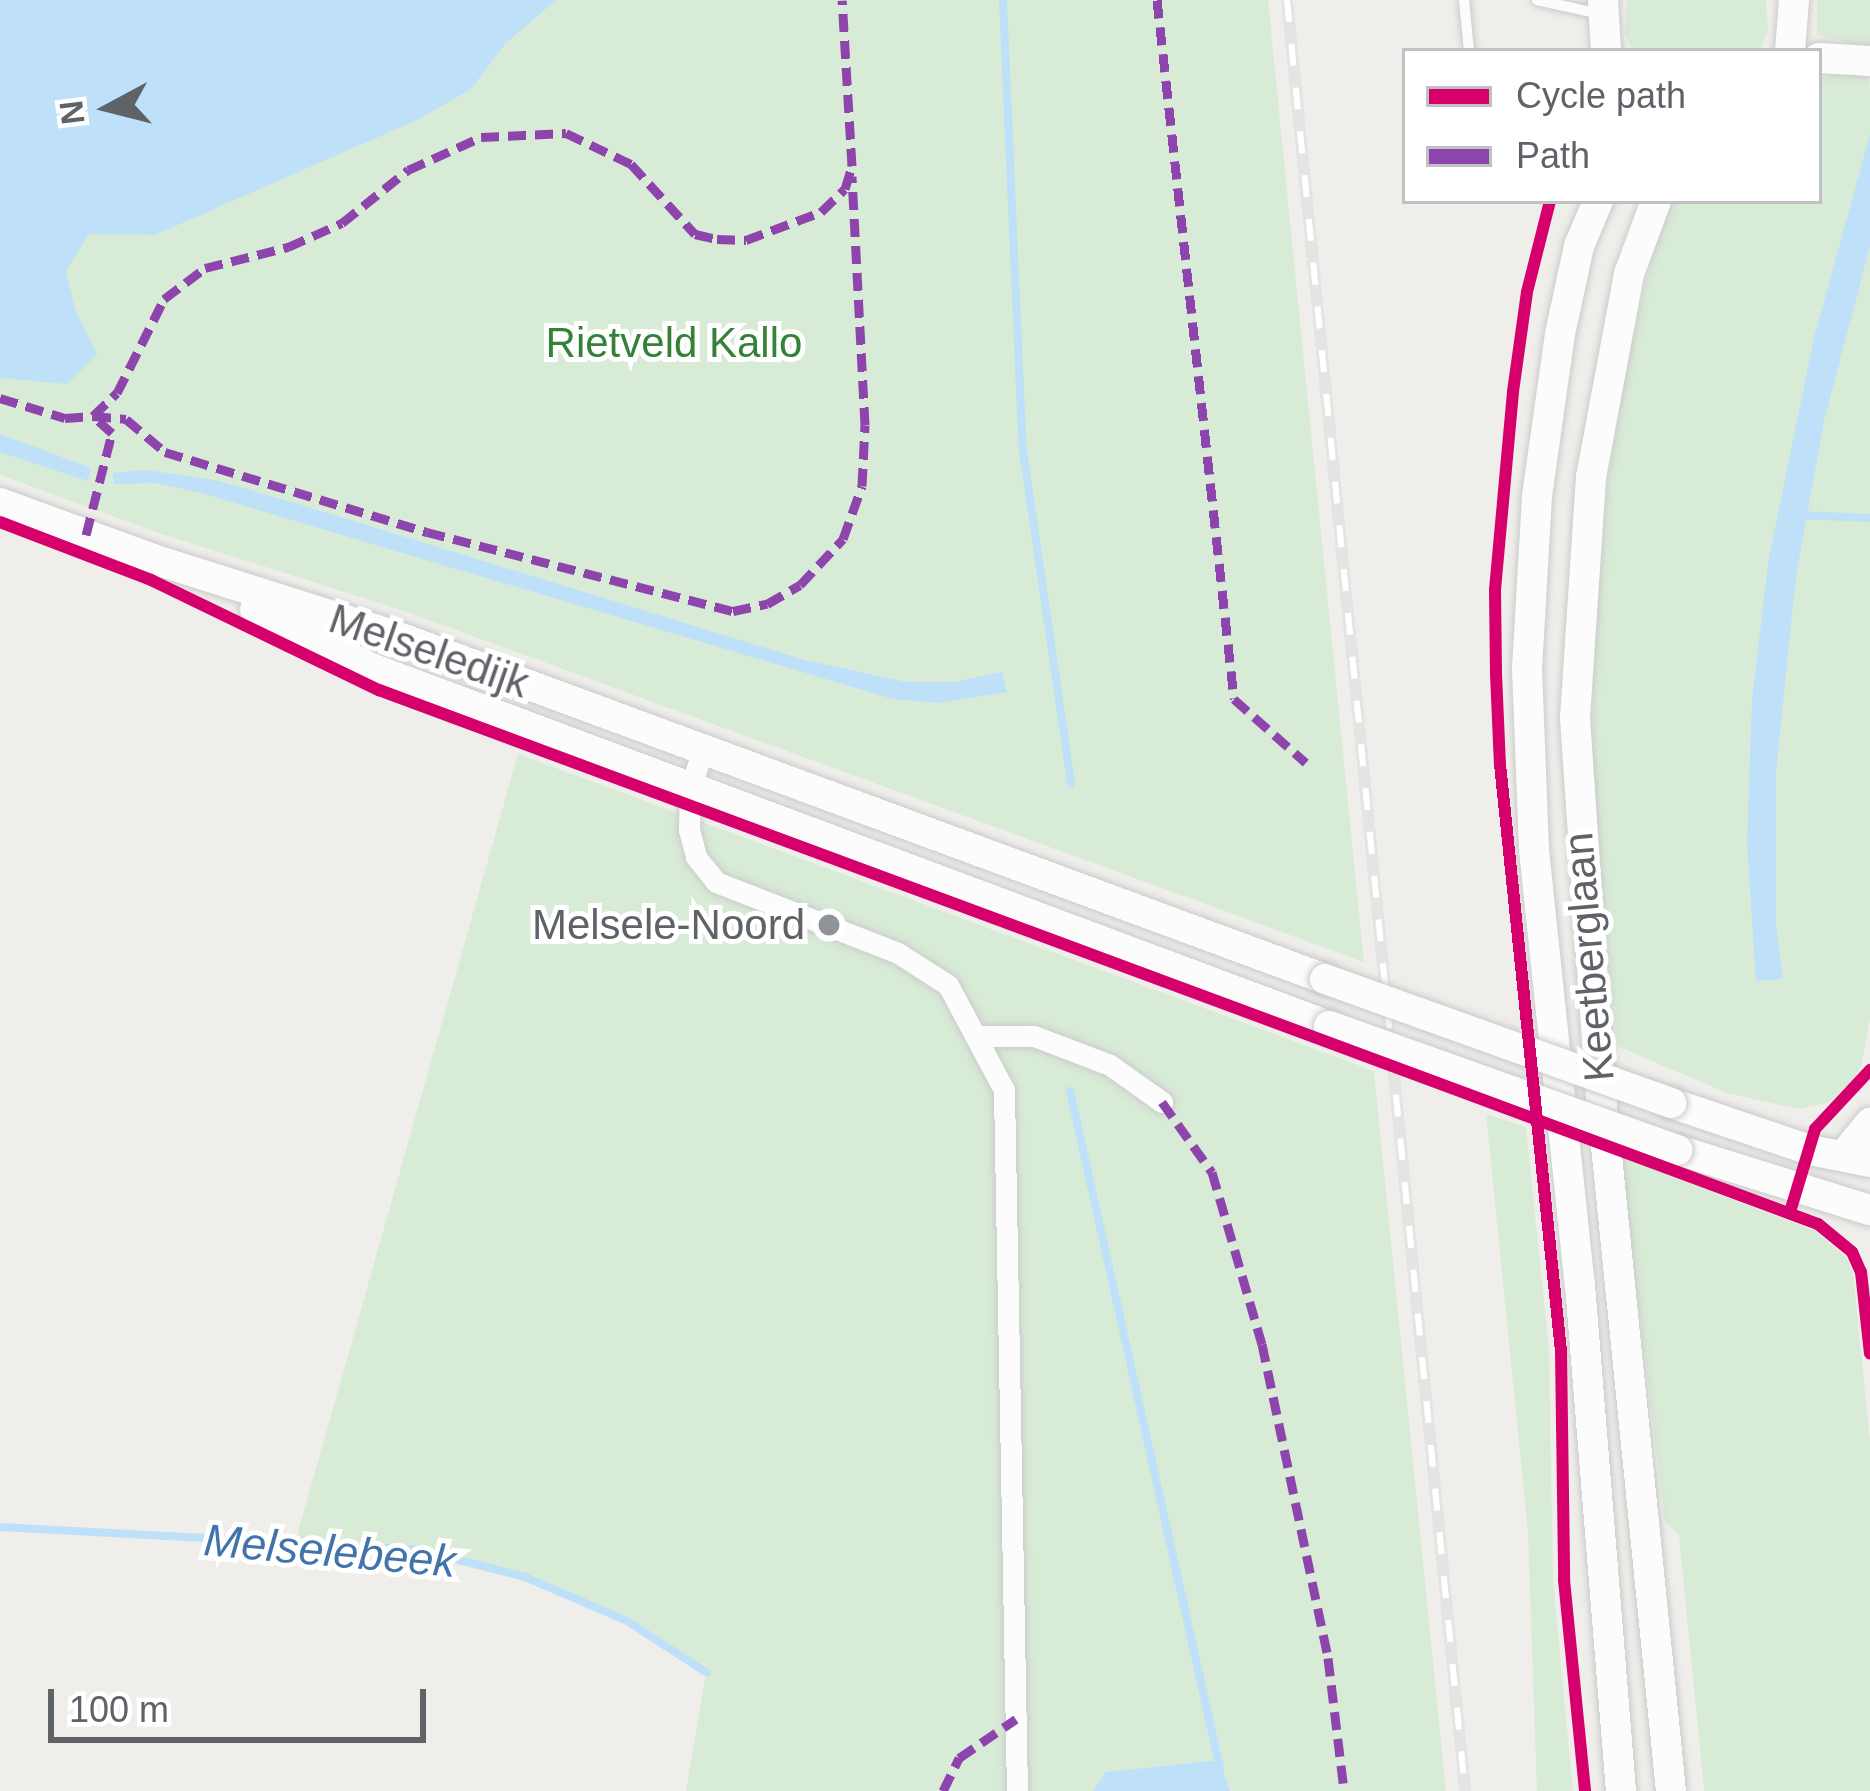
<!DOCTYPE html>
<style>
body{margin:0}
#map{position:relative;width:1870px;height:1791px;overflow:hidden;background:#efeeea;font-family:Helvetica,sans-serif}
div>[style]{position:absolute}
.green>*{inset:0;background:#d8ebd6}
.water>*{inset:0;background:#bfe0f9}
.stream>*{height:8px;margin:-4px;padding:0 4px;transform-origin:4px;border-radius:4px;background:#bfe0f9}
.roads{filter:drop-shadow(0 0 3px #cbcccc) drop-shadow(0 0 3px #cbcccc)}
.lane>*{height:10px;margin:-5px;padding:0 5px;transform-origin:5px;border-radius:5px;background:#fdfcfc}
.street>*{height:21px;margin:-10.5px;padding:0 10.5px;transform-origin:10.5px;border-radius:10.5px;background:#fdfcfc}
.secondary>*{height:30px;margin:-15px;padding:0 15px;transform-origin:15px;border-radius:15px;background:#fdfcfc}
.rail>*{height:12px;margin-top:-6px;transform-origin:0;background:repeating-linear-gradient(90deg,#fff 0 22px,#e4e4e4 0 44px);box-sizing:border-box;border-block:3px solid #e4e4e4}
.bridges{filter:drop-shadow(0 0 3px #cacacb) drop-shadow(0 0 3px #cacacb)}
.secondary-bridge>*{height:30px;margin:-15px;padding:0 15px;transform-origin:15px;border-radius:15px;background:#fdfcfc}
.quiet>*{height:9px;margin-top:-4.5px;transform-origin:0;background:repeating-linear-gradient(90deg,#8e44ad 0 18px,transparent 0 27px)}
.cycleway>*{height:12px;margin:-6px;padding:0 6px;transform-origin:6px;border-radius:6px;background:#d6006c}
.dots>*{width:33px;height:33px;translate:-50% -50%;box-sizing:border-box;border:6px solid #fff;border-radius:50%}
span{translate:-50% -50%;white-space:nowrap;text-align:center;line-height:1.15;-webkit-text-stroke:10px #fff;paint-order:stroke}
.park-label{font-size:42px;color:#348238}
.street-label{font-size:42px;color:#5f6368}
.poi-label{font-size:42px;color:#5f6368}
.right{translate:-100% -50%;text-align:right}
.water-label{font-size:45px;color:#4174aa;font-style:italic}
.legend{position:absolute;left:1402px;top:48px;width:420px;height:156px;box-sizing:border-box;background:#fff;border:3px solid #bfc1c3;margin:0;padding:15px 21px;list-style:none;font-size:36px;color:#5f6368}
.legend li{display:flex;align-items:center;gap:24px;height:60px}
.legend b{width:60px;border:3px solid #bfc1c3}
.north{position:absolute;left:48px;top:48px;width:120px;height:120px;-webkit-text-stroke:9px #fff;paint-order:stroke;rotate:263deg;font-size:33px;font-weight:700;line-height:48px;text-align:center;color:#5f6368}
.north::after{content:'';display:block;margin:auto;width:42px;height:54px;background:#5f6368;clip-path:polygon(50% 0,100% 100%,50% 72%,0 100%)}
.scale{position:absolute;left:48px;top:1689px;width:378px;height:54px;box-sizing:border-box;border:6px solid #5f6368;border-top:0;padding-left:15px;font-size:36px;line-height:42px;white-space:nowrap;color:#5f6368;-webkit-text-stroke:9px #fff;paint-order:stroke}
</style>
<div id="map">
<div class="green">
<div style="clip-path:polygon(0 0,1268px 0,1364px 962px,404px 611px,162px 534px,0 475px)"></div>
<div style="clip-path:polygon(1627px 0,1766px 0,1768px 31px,1760px 51px,1633px 51px,1625px 34px)"></div>
<div style="clip-path:polygon(1817px 0,1870px 0,1870px 47px,1817px 35px)"></div>
<div style="clip-path:polygon(1848px 72px,1868px 72px,1870px 92px,1870px 1019px,1861px 1066px,1853px 1080px,1829px 1102px,1799px 1109px,1727px 1093px,1617px 1046px,1593px 798px,1593px 663px,1608px 479px,1628px 360px,1665px 201px,1819px 201px,1819px 78px)"></div>
<div style="clip-path:polygon(518px 754px,1374px 1071px,1446px 1791px,1230px 1791px,1219px 1760px,1106px 1772px,1093px 1791px,686px 1791px,706px 1673px,627px 1621px,525px 1577px,420px 1550px,295px 1543px)"></div>
<div style="clip-path:polygon(1486px 1114px,1526px 1127px,1549px 1351px,1553px 1581px,1573px 1791px,1537px 1791px,1528px 1533px)"></div>
<div style="clip-path:polygon(1621px 1157px,1815px 1231px,1846px 1257px,1853px 1274px,1870px 1443px,1870px 1791px,1704px 1791px,1679px 1534px,1665px 1523px)"></div>
</div>
<div class="water">
<div style="clip-path:polygon(0 0,556px 0,505px 44px,471px 89px,419px 119px,155px 235px,89px 234px,66px 271px,75px 309px,97px 354px,67px 384px,0 378px)"></div>
<div style="clip-path:polygon(1870px 134px,1870px 246px,1824px 421px,1796px 576px,1776px 772px,1776px 925px,1783px 979px,1756px 981px,1747px 843px,1752px 699px,1769px 557px,1814px 338px)"></div>
<div style="clip-path:polygon(0 434px,91px 468px,88px 481px,0 452px)"></div>
<div style="clip-path:polygon(146px 470px,215px 480px,295px 503px,805px 660px,906px 682px,954px 682px,1002px 672px,1007px 692px,938px 703px,893px 699px,198px 492px,155px 483px,114px 484px,113px 473px)"></div>
<div style="clip-path:polygon(1219px 1760px,1230px 1791px,1093px 1791px,1106px 1772px)"></div>
</div>
<div class="stream">
<div style="left:1003px;top:0;width:450px;rotate:87.5deg"></div>
<div style="left:1023px;top:450px;width:337px;rotate:81.8deg"></div>
<div style="left:1800px;top:515px;width:70px;rotate:2.5deg"></div>
<div style="left:1070px;top:1091px;width:694px;rotate:77.52deg"></div>
<div style="left:0;top:1527px;width:420px;rotate:3.1deg"></div>
<div style="left:419px;top:1550px;width:109px;rotate:14.3deg"></div>
<div style="left:525px;top:1577px;width:111px;rotate:23.3deg"></div>
<div style="left:627px;top:1621px;width:95px;rotate:33deg"></div>
</div>
<div class="roads">
<div class="lane">
<div style="left:1464px;top:0;width:51px;rotate:84.4deg"></div>
<div style="left:1537px;top:0;width:65px;rotate:12.5deg"></div>
</div>
<div class="street">
<div style="left:703px;top:749px;width:42px;rotate:108deg"></div>
<div style="left:690px;top:789px;width:41px;rotate:91.4deg"></div>
<div style="left:689px;top:830px;width:28px;rotate:75deg"></div>
<div style="left:696px;top:857px;width:32px;rotate:51deg"></div>
<div style="left:716px;top:882px;width:195px;rotate:21.3deg"></div>
<div style="left:898px;top:953px;width:59px;rotate:32.6deg"></div>
<div style="left:948px;top:985px;width:119px;rotate:61.9deg"></div>
<div style="left:1004px;top:1090px;width:701px;rotate:88.94deg"></div>
<div style="left:979px;top:1036px;width:55px"></div>
<div style="left:1034px;top:1036px;width:81px;rotate:20.9deg"></div>
<div style="left:1110px;top:1065px;width:64px;rotate:35.4deg"></div>
</div>
<div class="secondary">
<div style="left:1603px;top:0;width:51px;rotate:86.6deg"></div>
<div style="left:1790px;top:51px;width:51px;rotate:-85.5deg"></div>
<div style="left:1819px;top:58px;width:51px;rotate:3.4deg"></div>
<div style="left:1598px;top:201px;width:49px;rotate:112.9deg"></div>
<div style="left:1579px;top:246px;width:90px;rotate:102.2deg"></div>
<div style="left:1560px;top:334px;width:164px;rotate:98.1deg"></div>
<div style="left:1537px;top:496px;width:172px;rotate:93.3deg"></div>
<div style="left:1527px;top:668px;width:182px;rotate:87.8deg"></div>
<div style="left:1534px;top:850px;width:437px;rotate:84deg"></div>
<div style="left:1580px;top:1285px;width:508px;rotate:85.37deg"></div>
<div style="left:1656px;top:201px;width:78px;rotate:110.3deg"></div>
<div style="left:1629px;top:274px;width:207px;rotate:100.6deg"></div>
<div style="left:1591px;top:477px;width:242px;rotate:93.8deg"></div>
<div style="left:1575px;top:718px;width:379px;rotate:86.1deg"></div>
<div style="left:1601px;top:1096px;width:699px;rotate:84.25deg"></div>
<div style="left:0;top:503px;width:163px;rotate:20.1deg"></div>
<div style="left:153px;top:559px;width:255px;rotate:17.6deg"></div>
<div style="left:396px;top:636px;width:990px;rotate:20.26deg"></div>
<div style="left:255px;top:610px;width:130px;rotate:26.6deg"></div>
<div style="left:371px;top:668px;width:1023px;rotate:20.49deg"></div>
<div style="left:1671px;top:1103px;width:147px;rotate:18.7deg"></div>
<div style="left:1810px;top:1150px;width:61px;rotate:11.3deg"></div>
<div style="left:1678px;top:1150px;width:201px;rotate:17.4deg"></div>
<div style="left:1843px;top:1156px;width:43px;rotate:-50.7deg"></div>
</div>
</div>
<div class="rail">
<div style="left:1287px;top:0;width:1800px;rotate:84.32deg"></div>
</div>
<div class="bridges">
<div class="secondary-bridge">
<div style="left:1325px;top:979px;width:368px;rotate:19.7deg"></div>
<div style="left:1329px;top:1026px;width:370px;rotate:19.6deg"></div>
</div>
</div>
<div class="quiet">
<div style="left:1157px;top:0;width:703px;rotate:83.71deg"></div>
<div style="left:1234px;top:699px;width:96px;rotate:41.6deg"></div>
<div style="left:0;top:398px;width:68px;rotate:17.1deg"></div>
<div style="left:65px;top:418px;width:28px;rotate:-4deg"></div>
<div style="left:93px;top:416px;width:33px;rotate:-44deg"></div>
<div style="left:117px;top:393px;width:105px;rotate:-63.4deg"></div>
<div style="left:164px;top:299px;width:51px;rotate:-37.1deg"></div>
<div style="left:205px;top:268px;width:86px;rotate:-14.2deg"></div>
<div style="left:288px;top:247px;width:59px;rotate:-24deg"></div>
<div style="left:342px;top:223px;width:85px;rotate:-38.8deg"></div>
<div style="left:408px;top:170px;width:80px;rotate:-24.3deg"></div>
<div style="left:481px;top:137px;width:85px;rotate:-2.7deg"></div>
<div style="left:566px;top:133px;width:72px;rotate:25.5deg"></div>
<div style="left:631px;top:164px;width:95px;rotate:47.6deg"></div>
<div style="left:695px;top:234px;width:23px;rotate:13deg"></div>
<div style="left:717px;top:239px;width:29px;rotate:2deg"></div>
<div style="left:746px;top:240px;width:80px;rotate:-20.5deg"></div>
<div style="left:821px;top:212px;width:33px;rotate:-44deg"></div>
<div style="left:845px;top:189px;width:24px;rotate:-73deg"></div>
<div style="left:852px;top:166px;width:166px;rotate:-93.4deg"></div>
<div style="left:93px;top:416px;width:33px;rotate:5deg"></div>
<div style="left:126px;top:419px;width:51px;rotate:40.2deg"></div>
<div style="left:165px;top:452px;width:274px;rotate:17deg"></div>
<div style="left:427px;top:532px;width:316px;rotate:14.5deg"></div>
<div style="left:733px;top:611px;width:35px;rotate:-12deg"></div>
<div style="left:767px;top:604px;width:38px;rotate:-30deg"></div>
<div style="left:800px;top:585px;width:63px;rotate:-46.9deg"></div>
<div style="left:843px;top:539px;width:56px;rotate:-70.3deg"></div>
<div style="left:862px;top:486px;width:61px;rotate:-87.2deg"></div>
<div style="left:865px;top:425px;width:249px;rotate:-93deg"></div>
<div style="left:86px;top:535px;width:105px;rotate:-75.7deg"></div>
<div style="left:112px;top:433px;width:25px;rotate:-138deg"></div>
<div style="left:1162px;top:1102px;width:86px;rotate:54.5deg"></div>
<div style="left:1212px;top:1172px;width:179px;rotate:73.8deg"></div>
<div style="left:1262px;top:1344px;width:321px;rotate:78.1deg"></div>
<div style="left:1328px;top:1658px;width:134px;rotate:83.1deg"></div>
<div style="left:943px;top:1791px;width:37px;rotate:-64deg"></div>
<div style="left:959px;top:1758px;width:69px;rotate:-34.4deg"></div>
</div>
<div class="cycleway">
<div style="left:1550px;top:201px;width:94px;rotate:104.2deg"></div>
<div style="left:1527px;top:292px;width:101px;rotate:98deg"></div>
<div style="left:1513px;top:392px;width:199px;rotate:95.2deg"></div>
<div style="left:1495px;top:590px;width:84px;rotate:89.3deg"></div>
<div style="left:1496px;top:674px;width:90px;rotate:87.5deg"></div>
<div style="left:1500px;top:764px;width:590px;rotate:84.07deg"></div>
<div style="left:1561px;top:1351px;width:229px;rotate:89.2deg"></div>
<div style="left:1564px;top:1580px;width:212px;rotate:84.3deg"></div>
<div style="left:0;top:522px;width:162px;rotate:21deg"></div>
<div style="left:151px;top:580px;width:253px;rotate:25.8deg"></div>
<div style="left:379px;top:690px;width:1535px;rotate:20.36deg"></div>
<div style="left:1818px;top:1224px;width:44px;rotate:39.5deg"></div>
<div style="left:1852px;top:1252px;width:22px;rotate:66deg"></div>
<div style="left:1861px;top:1272px;width:82px;rotate:83.7deg"></div>
<div style="left:1790px;top:1212px;width:87px;rotate:-73.2deg"></div>
<div style="left:1815px;top:1129px;width:81px;rotate:-47deg"></div>
</div>
<div class="dots">
<div style="left:829px;top:925px;background:#919496"></div>
</div>
<div class="park-label">
<span style="left:674px;top:343px">Rietveld Kallo</span>
</div>
<div class="street-label">
<span style="left:429px;top:651px;rotate:19deg">Melseledijk</span>
<span style="left:1589px;top:957px;rotate:-95deg">Keetberglaan</span>
</div>
<div class="poi-label">
<span class="right" style="left:805px;top:925px">Melsele-Noord</span>
</div>
<div class="water-label">
<span style="left:330px;top:1551px;rotate:5deg">Melselebeek</span>
</div>
<ul class="legend">
<li><b style="height:15px;background:#d6006c"></b>Cycle path</li>
<li><b style="height:15px;background:#8e44ad"></b>Path</li>
</ul>
<div class="north">N</div>
<div class="scale">100 m</div>
</div>
